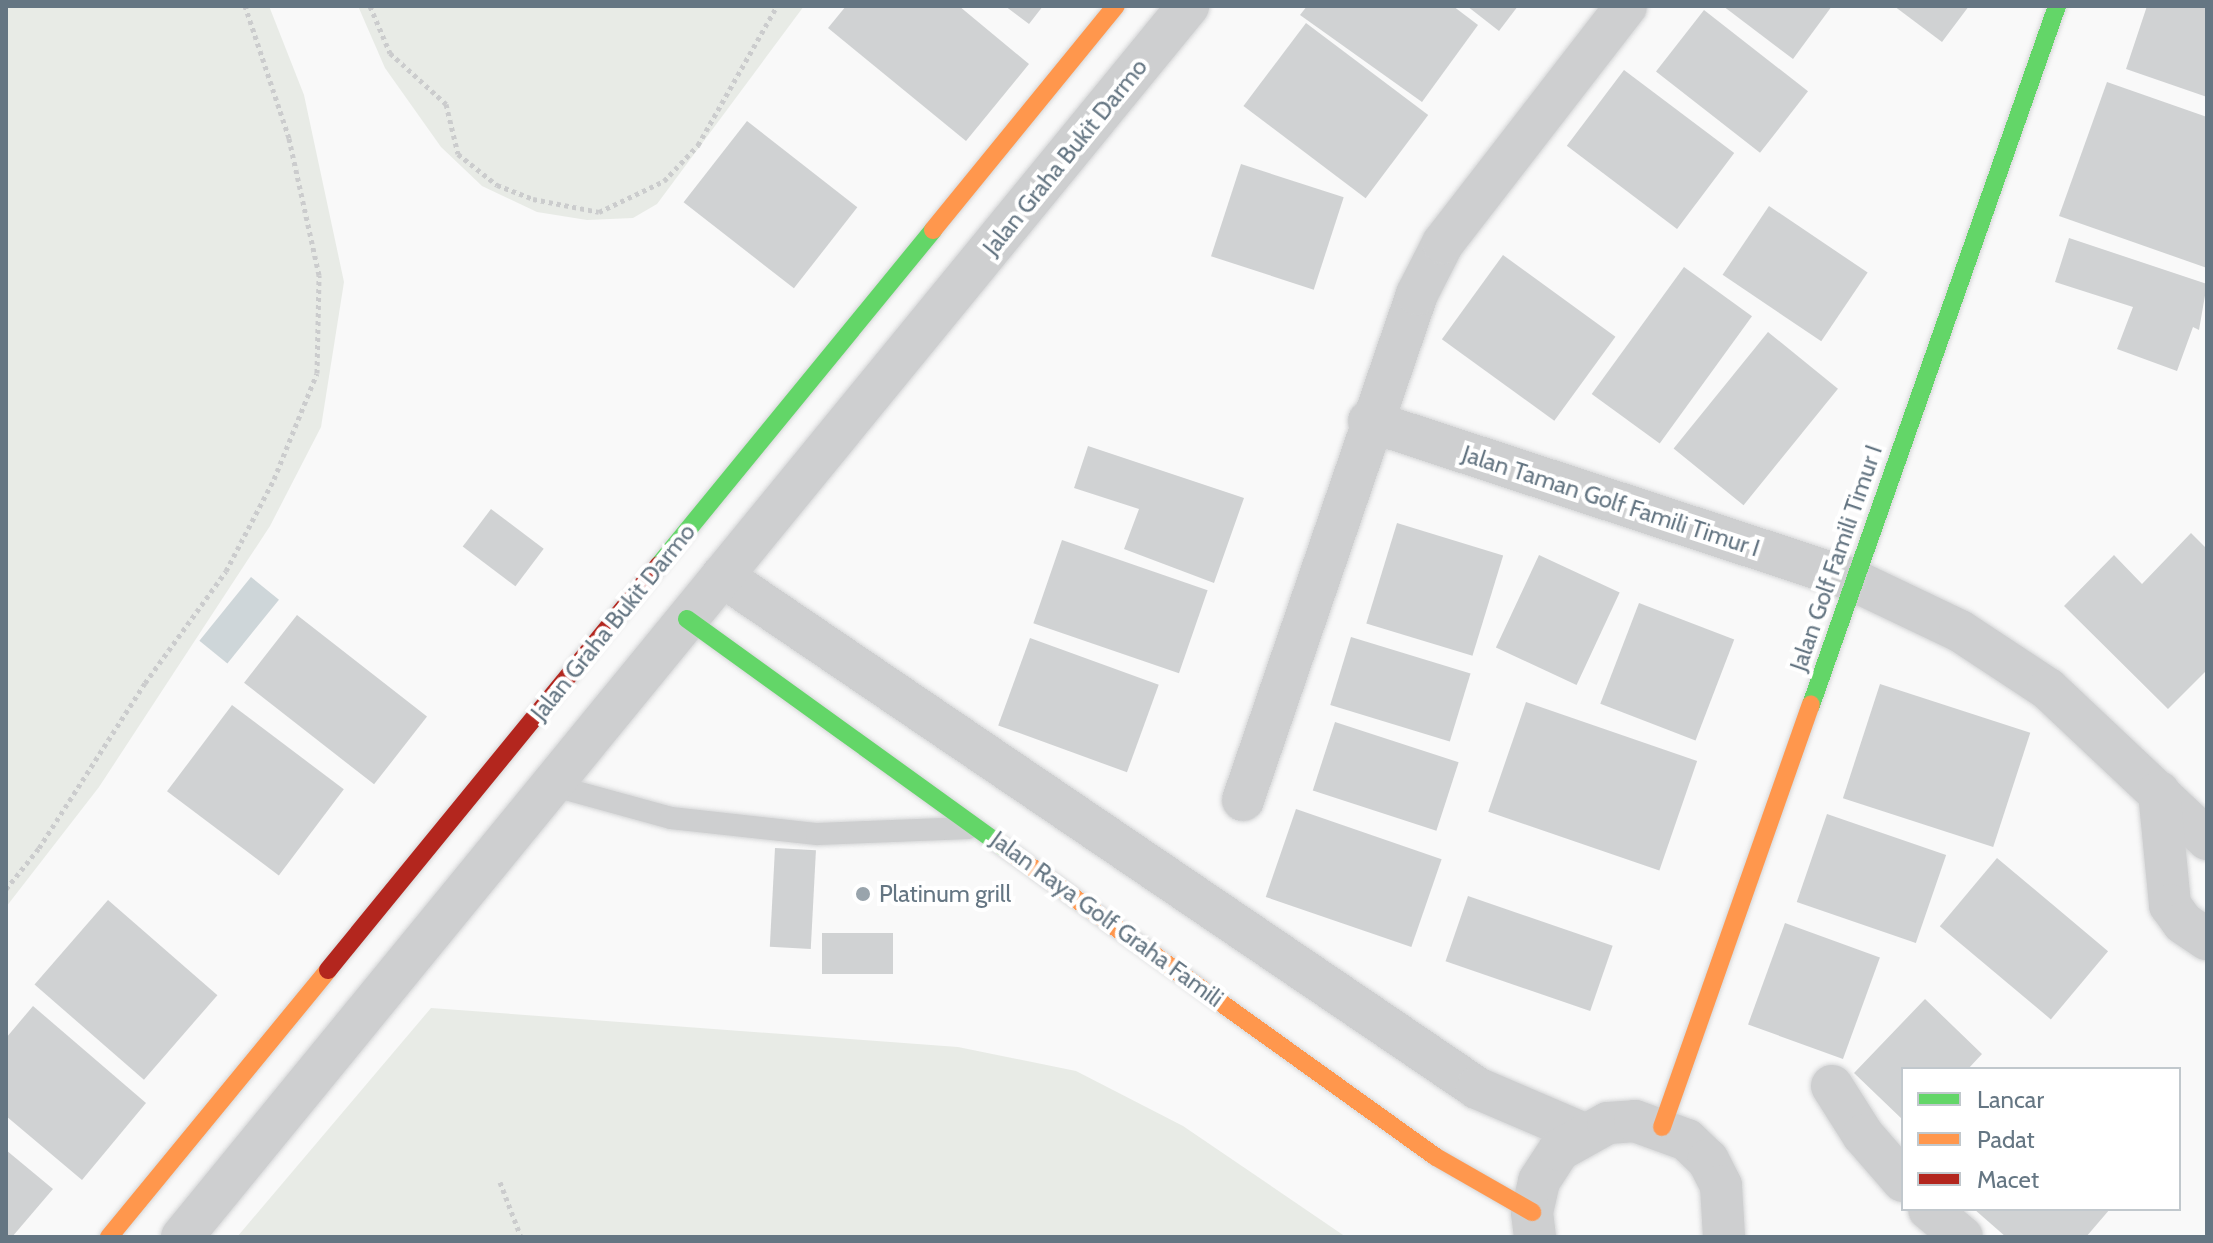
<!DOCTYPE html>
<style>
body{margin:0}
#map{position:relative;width:2213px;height:1243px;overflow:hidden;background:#f9f9f9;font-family:Cabin,sans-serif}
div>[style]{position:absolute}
.green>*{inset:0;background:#e8ebe6}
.water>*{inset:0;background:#ced6d9;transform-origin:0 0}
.building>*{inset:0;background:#d0d2d3;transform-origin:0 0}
.path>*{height:5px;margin-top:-2.5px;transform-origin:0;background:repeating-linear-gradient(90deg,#cbcccd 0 4px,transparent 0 8px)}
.roads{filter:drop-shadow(0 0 2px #d5d6d7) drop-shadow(0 0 2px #d5d6d7)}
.lane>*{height:22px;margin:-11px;padding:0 11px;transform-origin:11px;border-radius:11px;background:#cecfd0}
.street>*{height:42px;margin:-21px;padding:0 21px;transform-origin:21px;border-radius:21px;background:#cecfd0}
.fast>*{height:18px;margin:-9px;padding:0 9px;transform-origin:9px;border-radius:9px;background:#63d668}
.slow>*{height:18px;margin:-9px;padding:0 9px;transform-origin:9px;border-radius:9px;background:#ff974d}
.jam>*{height:18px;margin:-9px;padding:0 9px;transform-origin:9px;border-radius:9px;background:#b3261e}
.dots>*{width:22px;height:22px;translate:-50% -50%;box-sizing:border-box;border:4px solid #fff;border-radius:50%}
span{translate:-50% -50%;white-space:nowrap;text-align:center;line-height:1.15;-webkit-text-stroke:8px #fff;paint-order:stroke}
.street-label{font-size:24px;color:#657683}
.poi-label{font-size:24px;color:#657683}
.left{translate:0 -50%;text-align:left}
.frame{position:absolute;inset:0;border:8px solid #657683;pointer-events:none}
.legend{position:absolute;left:1901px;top:1067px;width:280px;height:144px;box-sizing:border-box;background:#fff;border:2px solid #c1c8cd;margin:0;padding:10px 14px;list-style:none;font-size:24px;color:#657683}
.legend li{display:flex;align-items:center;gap:16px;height:40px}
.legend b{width:40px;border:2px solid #c1c8cd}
</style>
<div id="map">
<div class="green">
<div style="clip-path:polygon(6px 6px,269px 6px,304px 95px,344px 282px,321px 427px,270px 526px,99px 787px,6px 907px)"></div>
<div style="clip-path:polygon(358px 6px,804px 6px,657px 204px,633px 218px,587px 220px,537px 212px,482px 186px,441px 147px,385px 68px)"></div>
<div style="clip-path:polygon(431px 1008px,958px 1047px,1076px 1071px,1183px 1126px,1346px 1237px,237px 1237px)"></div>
</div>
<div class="water">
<div style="left:251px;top:577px;width:36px;height:82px;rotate:39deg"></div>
</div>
<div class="building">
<div style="clip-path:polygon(846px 6px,959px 6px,1029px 64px,966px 141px,828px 28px)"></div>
<div style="clip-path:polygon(1005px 6px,1043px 6px,1029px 24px)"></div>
<div style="clip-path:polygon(1307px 6px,1453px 6px,1478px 25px,1422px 102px,1300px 15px)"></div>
<div style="clip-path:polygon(1467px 6px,1518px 6px,1499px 31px)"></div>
<div style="clip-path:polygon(1723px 6px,1832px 6px,1793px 59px)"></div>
<div style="clip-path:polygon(1894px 6px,1969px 6px,1942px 42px)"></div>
<div style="clip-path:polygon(2147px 6px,2207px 6px,2207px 97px,2126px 69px)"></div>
<div style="left:1704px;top:10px;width:132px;height:78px;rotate:38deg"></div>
<div style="left:1306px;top:23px;width:153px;height:104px;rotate:37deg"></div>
<div style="left:1624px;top:70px;width:138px;height:95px;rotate:37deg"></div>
<div style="clip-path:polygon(2107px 82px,2207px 117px,2207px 268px,2059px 216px)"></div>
<div style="left:747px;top:121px;width:140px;height:103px;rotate:38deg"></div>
<div style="left:1241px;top:164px;width:108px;height:97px;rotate:18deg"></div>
<div style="left:1769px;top:206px;width:119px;height:83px;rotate:34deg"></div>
<div style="clip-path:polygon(2069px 238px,2207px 284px,2199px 330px,2193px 327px,2177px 371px,2117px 349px,2133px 307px,2055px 282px)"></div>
<div style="left:1503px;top:255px;width:139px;height:104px;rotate:36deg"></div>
<div style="left:1684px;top:267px;width:84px;height:157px;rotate:36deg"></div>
<div style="left:1768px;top:332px;width:90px;height:150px;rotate:39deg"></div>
<div style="clip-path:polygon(1088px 446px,1244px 498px,1214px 583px,1124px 549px,1139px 509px,1074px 488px)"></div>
<div style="left:491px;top:509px;width:66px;height:47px;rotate:37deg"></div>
<div style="left:1397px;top:523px;width:111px;height:105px;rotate:17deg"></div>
<div style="clip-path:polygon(2191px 533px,2207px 549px,2207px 670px,2168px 709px,2064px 606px,2114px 555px,2142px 584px)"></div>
<div style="left:1062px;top:540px;width:154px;height:88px;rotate:19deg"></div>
<div style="left:1539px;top:555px;width:89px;height:102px;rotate:25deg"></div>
<div style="left:1639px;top:603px;width:102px;height:108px;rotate:21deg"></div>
<div style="left:297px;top:615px;width:165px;height:86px;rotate:38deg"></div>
<div style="left:1351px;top:637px;width:125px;height:71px;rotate:17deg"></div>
<div style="left:1030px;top:638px;width:137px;height:93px;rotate:20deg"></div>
<div style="left:1880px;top:684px;width:158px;height:120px;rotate:18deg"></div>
<div style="left:1526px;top:702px;width:181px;height:116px;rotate:19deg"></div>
<div style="left:232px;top:705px;width:140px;height:108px;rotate:37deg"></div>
<div style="left:1335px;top:722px;width:130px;height:72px;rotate:18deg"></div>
<div style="left:1296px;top:809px;width:154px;height:93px;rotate:19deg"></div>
<div style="left:1827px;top:814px;width:126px;height:93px;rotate:19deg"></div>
<div style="left:775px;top:848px;width:41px;height:99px;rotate:3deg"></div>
<div style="left:1997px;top:858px;width:145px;height:89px;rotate:40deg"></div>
<div style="left:1468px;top:896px;width:153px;height:69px;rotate:19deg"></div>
<div style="left:108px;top:900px;width:145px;height:112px;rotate:41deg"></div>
<div style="left:1785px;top:923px;width:101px;height:108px;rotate:20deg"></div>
<div style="left:822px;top:933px;width:71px;height:41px"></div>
<div style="clip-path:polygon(1925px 999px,1982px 1054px,1968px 1069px,1903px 1069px,1903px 1120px,1854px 1073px)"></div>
<div style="clip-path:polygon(33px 1006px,146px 1103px,82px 1180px,6px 1116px,6px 1038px)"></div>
<div style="clip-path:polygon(6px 1150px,53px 1189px,12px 1237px,6px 1237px)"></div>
<div style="clip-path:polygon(1974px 1209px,2110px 1209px,2086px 1237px,2006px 1237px)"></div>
</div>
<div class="path">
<div style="left:370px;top:6px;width:51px;rotate:66.9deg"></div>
<div style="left:390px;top:53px;width:76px;rotate:42.3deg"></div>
<div style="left:446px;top:104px;width:51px;rotate:76.5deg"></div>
<div style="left:458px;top:154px;width:50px;rotate:38.5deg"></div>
<div style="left:497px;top:185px;width:39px;rotate:21deg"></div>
<div style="left:533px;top:199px;width:67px;rotate:11.1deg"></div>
<div style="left:599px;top:212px;width:72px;rotate:-25.5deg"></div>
<div style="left:664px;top:181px;width:50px;rotate:-46.6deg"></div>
<div style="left:698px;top:145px;width:160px;rotate:-60.4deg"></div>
<div style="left:6px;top:889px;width:53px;rotate:-51.2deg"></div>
<div style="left:39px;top:848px;width:196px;rotate:-57.3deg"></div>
<div style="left:145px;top:683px;width:138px;rotate:-54.1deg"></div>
<div style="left:226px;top:571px;width:104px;rotate:-62.4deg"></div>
<div style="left:274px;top:479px;width:114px;rotate:-67.9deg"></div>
<div style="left:317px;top:373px;width:98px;rotate:-88.8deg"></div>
<div style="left:319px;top:275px;width:140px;rotate:-102.4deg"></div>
<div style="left:289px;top:138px;width:139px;rotate:-108.4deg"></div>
<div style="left:500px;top:1182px;width:59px;rotate:69.1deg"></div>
</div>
<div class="roads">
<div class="lane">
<div style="left:551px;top:785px;width:124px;rotate:15.4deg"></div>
<div style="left:671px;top:818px;width:147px;rotate:6.3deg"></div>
<div style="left:817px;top:834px;width:152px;rotate:-2.3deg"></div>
</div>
<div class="street">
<div style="left:1369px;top:421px;width:509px;rotate:18.19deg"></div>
<div style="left:1853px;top:580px;width:119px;rotate:25.5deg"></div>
<div style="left:1960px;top:631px;width:105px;rotate:33.4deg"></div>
<div style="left:2048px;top:689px;width:219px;rotate:43.3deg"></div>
<div style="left:722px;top:576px;width:912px;rotate:34.14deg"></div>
<div style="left:1477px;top:1088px;width:114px;rotate:23.2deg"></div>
<div style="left:2159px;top:792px;width:114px;rotate:84.4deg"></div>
<div style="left:2170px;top:905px;width:22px;rotate:54deg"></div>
<div style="left:2183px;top:923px;width:29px;rotate:34deg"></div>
<div style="left:1243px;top:800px;width:535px;rotate:-71.02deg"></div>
<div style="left:1417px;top:294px;width:57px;rotate:-63deg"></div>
<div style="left:1443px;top:243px;width:299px;rotate:-52.3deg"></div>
<div style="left:1832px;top:1086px;width:58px;rotate:57.7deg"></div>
<div style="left:1863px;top:1135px;width:61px;rotate:49deg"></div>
<div style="left:1929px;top:1209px;width:43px;rotate:40.3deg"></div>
<div style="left:182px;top:1237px;width:1590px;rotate:-50.74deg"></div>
<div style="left:1535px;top:1237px;width:25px;rotate:-97deg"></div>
<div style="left:1532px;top:1212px;width:32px;rotate:-77deg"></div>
<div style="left:1539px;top:1181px;width:37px;rotate:-57deg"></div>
<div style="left:1559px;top:1150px;width:56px;rotate:-28.9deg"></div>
<div style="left:1608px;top:1123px;width:27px;rotate:-4deg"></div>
<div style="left:1635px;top:1121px;width:55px;rotate:20.1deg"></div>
<div style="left:1687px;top:1140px;width:29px;rotate:44deg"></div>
<div style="left:1708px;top:1160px;width:29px;rotate:63deg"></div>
<div style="left:1721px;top:1186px;width:51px;rotate:86.6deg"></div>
</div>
<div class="fast">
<div style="left:659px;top:565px;width:433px;rotate:-50.7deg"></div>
<div style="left:687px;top:619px;width:392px;rotate:35.8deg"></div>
<div style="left:1811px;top:705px;width:741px;rotate:-70.61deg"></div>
</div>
<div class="slow">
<div style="left:933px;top:230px;width:289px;rotate:-50.8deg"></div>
<div style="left:1005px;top:848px;width:530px;rotate:35.64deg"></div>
<div style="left:1436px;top:1157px;width:111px;rotate:29.8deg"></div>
<div style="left:1662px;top:1127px;width:448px;rotate:-70.6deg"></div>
<div style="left:109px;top:1237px;width:345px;rotate:-50.6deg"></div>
</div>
<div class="jam">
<div style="left:328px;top:970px;width:523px;rotate:-50.74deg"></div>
</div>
</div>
<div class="dots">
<div style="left:863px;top:894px;background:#99a4ac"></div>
</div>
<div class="street-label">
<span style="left:1065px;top:157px;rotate:-51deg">Jalan Graha Bukit Darmo</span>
<span style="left:1611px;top:501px;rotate:18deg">Jalan Taman Golf Famili Timur I</span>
<span style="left:1836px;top:558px;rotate:-71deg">Jalan Golf Famili Timur I</span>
<span style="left:613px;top:622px;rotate:-51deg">Jalan Graha Bukit Darmo</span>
<span style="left:1107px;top:919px;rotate:36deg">Jalan Raya Golf Graha Famili</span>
</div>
<div class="poi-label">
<span class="left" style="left:879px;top:894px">Platinum grill</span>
</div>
<div class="frame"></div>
<ul class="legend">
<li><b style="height:10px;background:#63d668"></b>Lancar</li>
<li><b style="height:10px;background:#ff974d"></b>Padat</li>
<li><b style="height:10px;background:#b3261e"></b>Macet</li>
</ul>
</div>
